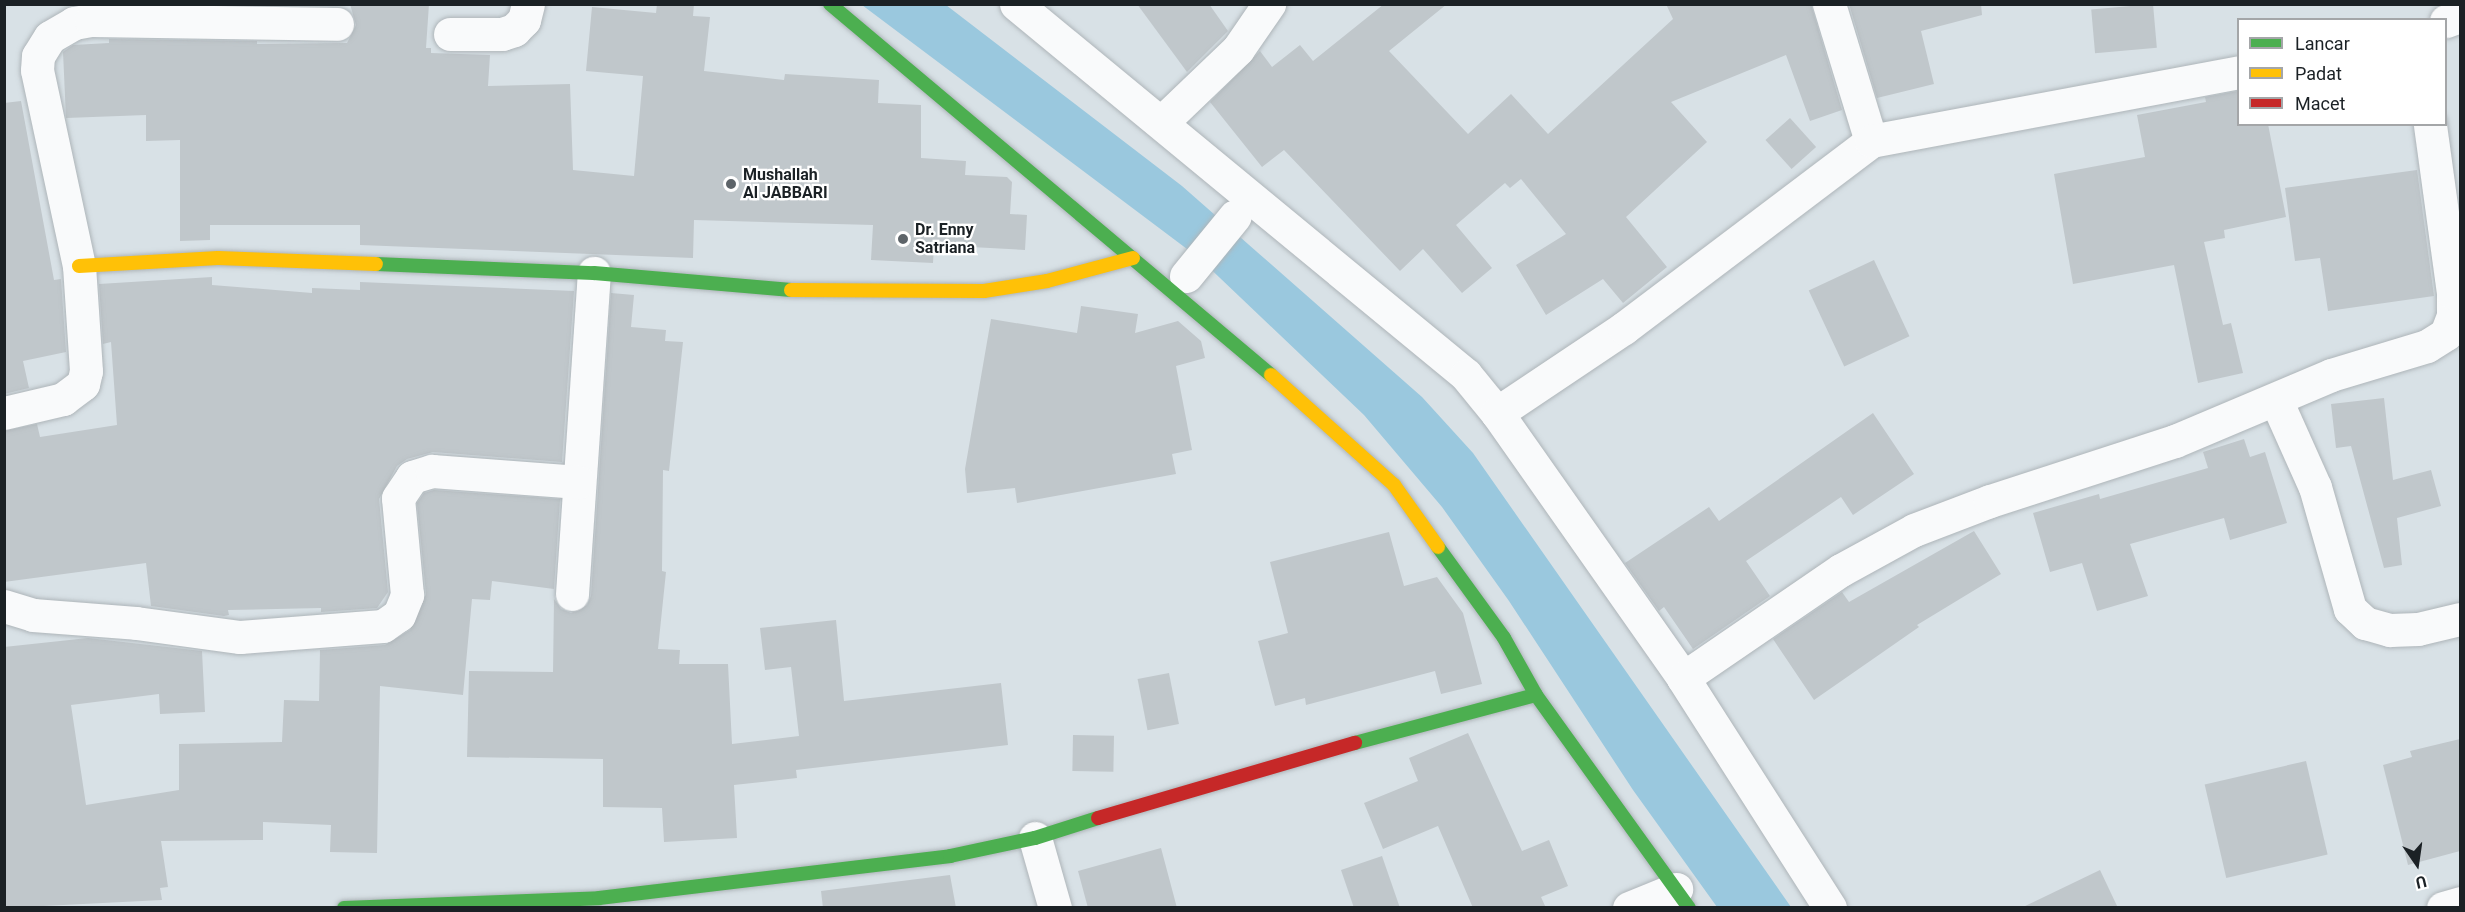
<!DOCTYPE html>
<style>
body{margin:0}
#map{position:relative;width:2465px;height:912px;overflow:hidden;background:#d8e1e6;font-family:Roboto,sans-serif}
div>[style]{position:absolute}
.water>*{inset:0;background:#9ac8de}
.building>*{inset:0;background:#c0c7cb;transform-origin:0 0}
.roads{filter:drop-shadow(0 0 2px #aeb5b9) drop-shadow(0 0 2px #aeb5b9)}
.street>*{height:33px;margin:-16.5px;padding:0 16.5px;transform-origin:16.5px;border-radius:16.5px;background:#f9fafb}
.fast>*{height:14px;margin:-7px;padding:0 7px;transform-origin:7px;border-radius:7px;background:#4caf50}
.slow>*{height:14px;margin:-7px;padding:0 7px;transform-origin:7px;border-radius:7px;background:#ffc107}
.jam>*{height:14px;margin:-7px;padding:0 7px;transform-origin:7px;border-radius:7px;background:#c62828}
.dots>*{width:16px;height:16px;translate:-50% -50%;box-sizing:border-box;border:3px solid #fff;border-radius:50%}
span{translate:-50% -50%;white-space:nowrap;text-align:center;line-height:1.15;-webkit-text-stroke:4.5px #fff;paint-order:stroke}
.poi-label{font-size:16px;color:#1b2125;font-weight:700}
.left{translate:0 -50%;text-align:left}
.frame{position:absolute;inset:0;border:6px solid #1b2125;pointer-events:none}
.legend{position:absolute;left:2237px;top:18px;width:210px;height:108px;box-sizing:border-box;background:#fff;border:2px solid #a4a6a8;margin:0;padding:8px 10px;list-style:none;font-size:18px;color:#1b2125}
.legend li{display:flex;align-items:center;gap:12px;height:30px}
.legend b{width:30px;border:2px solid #a4a6a8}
.north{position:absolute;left:2387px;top:834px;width:60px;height:60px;-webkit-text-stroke:4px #fff;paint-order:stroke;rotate:167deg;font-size:16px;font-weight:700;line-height:24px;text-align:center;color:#1b2125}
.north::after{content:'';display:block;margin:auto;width:21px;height:27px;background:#1b2125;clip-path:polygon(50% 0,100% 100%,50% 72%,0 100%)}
</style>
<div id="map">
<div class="water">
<div style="clip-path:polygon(862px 5px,946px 5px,1182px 186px,1422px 397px,1473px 453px,1791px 907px,1717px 907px,1633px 790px,1509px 601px,1442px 507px,1364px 415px,1199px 258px)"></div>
</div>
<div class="building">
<div style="clip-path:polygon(350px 4px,429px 4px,426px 48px,431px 48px,431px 53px,490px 55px,488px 86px,570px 84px,573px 170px,634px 176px,643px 76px,586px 71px,592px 7px,656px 13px,657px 4px,694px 4px,693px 16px,710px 17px,704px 71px,784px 80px,785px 74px,879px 80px,878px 103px,921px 105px,921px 158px,966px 161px,965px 175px,1007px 177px,1012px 182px,1010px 214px,1027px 215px,1025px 250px,934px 245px,933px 263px,871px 260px,873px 225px,694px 220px,693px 258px,360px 245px,360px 225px,210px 225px,210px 240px,180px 241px,180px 140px,146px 141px,146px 115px,66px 118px,63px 52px,73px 45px,109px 43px,109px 39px,257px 41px,257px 44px,347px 43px,356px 25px)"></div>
<div style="clip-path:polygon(1137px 4px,1209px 4px,1228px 31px,1187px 72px)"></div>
<div style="clip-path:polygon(1384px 4px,1447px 4px,1389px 51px,1468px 134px,1511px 94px,1548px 134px,1673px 19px,1666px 4px,1811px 4px,1842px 110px,1810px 121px,1786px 55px,1671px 102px,1707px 142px,1626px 217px,1667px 267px,1623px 303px,1603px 279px,1546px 315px,1516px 265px,1566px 234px,1521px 179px,1510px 188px,1505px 183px,1456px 225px,1492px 268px,1462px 293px,1423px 249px,1400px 271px,1284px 150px,1262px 167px,1210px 102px,1260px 51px,1272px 67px,1300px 45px,1313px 61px)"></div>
<div style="clip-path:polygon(1849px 4px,1981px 4px,1982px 15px,1921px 31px,1934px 84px,1877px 98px)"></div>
<div style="left:2153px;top:4px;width:44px;height:62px;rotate:85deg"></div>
<div style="clip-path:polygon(2238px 91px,2238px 124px,2268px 124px,2286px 217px,2224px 230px,2225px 238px,2204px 242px,2223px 325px,2231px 323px,2243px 373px,2198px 383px,2174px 265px,2073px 284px,2054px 174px,2145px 157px,2137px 115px,2206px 102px,2205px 97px)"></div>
<div style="clip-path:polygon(21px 101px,54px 280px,61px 279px,66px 352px,23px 361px,29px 388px,4px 394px,4px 103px)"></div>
<div style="left:1790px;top:118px;width:39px;height:33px;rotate:48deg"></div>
<div style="clip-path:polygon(2417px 170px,2434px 296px,2328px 311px,2320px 258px,2295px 261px,2285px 188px)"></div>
<div style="left:1874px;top:260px;width:84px;height:72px;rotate:65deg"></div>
<div style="clip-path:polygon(212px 277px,212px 285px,312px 293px,312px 288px,360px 290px,360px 282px,574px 291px,562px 462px,433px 452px,407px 459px,397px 466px,379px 499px,388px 592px,377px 608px,321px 612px,321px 608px,228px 610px,229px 615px,224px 616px,151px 606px,146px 563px,4px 582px,4px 431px,37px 424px,40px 437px,117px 425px,111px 342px,103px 344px,99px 284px)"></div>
<div style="clip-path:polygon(611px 293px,634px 295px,631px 327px,666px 330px,665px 341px,683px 342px,669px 471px,663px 470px,662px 571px,666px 572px,658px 649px,680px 650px,679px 664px,728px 664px,732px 744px,799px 736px,791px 667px,765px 670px,760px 628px,836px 620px,844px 701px,1001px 683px,1008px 745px,796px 770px,797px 778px,734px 785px,737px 838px,664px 842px,662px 808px,603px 807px,603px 759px,467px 757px,469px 671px,553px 672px,554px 599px,561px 609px,571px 613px,587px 605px,591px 596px)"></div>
<div style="clip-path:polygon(1081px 306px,1138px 314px,1135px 333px,1178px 321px,1201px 341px,1205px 358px,1176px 366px,1192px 450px,1172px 454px,1176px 474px,1017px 503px,1015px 488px,967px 493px,965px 469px,991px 319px,1077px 333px)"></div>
<div style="clip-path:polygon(2384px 398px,2393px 480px,2431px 470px,2441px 506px,2397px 518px,2402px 565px,2384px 568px,2351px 446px,2336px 448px,2331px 404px)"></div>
<div style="clip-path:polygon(1873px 413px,1914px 474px,1853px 515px,1841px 497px,1746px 561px,1770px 596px,1693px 649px,1664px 607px,1659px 611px,1625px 563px,1709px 507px,1719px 521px)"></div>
<div style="clip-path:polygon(2244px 439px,2250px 457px,2265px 452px,2287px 523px,2230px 540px,2224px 518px,2130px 544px,2148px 596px,2097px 611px,2082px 563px,2050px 572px,2033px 513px,2099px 494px,2100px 499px,2208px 468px,2203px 452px)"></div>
<div style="clip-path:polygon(434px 490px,560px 499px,554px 589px,492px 581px,490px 600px,472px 599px,463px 695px,380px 686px,377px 853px,330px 852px,331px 825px,263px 822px,263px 840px,161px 841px,168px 887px,160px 888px,162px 900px,4px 908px,4px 647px,88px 638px,202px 651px,205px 712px,160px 714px,159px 694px,71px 705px,86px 805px,179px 790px,179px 744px,282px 742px,284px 700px,319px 701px,320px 650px,385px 645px,410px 630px,426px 594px,417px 503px,424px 493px)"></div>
<div style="clip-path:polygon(1974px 531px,2001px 574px,1917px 625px,1919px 627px,1814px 700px,1773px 639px,1842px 592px,1849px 602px)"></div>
<div style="clip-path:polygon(1389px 532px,1404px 586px,1437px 577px,1463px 613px,1482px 684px,1441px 694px,1435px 671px,1306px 705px,1305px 698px,1275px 706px,1258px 641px,1288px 633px,1270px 562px)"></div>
<div style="left:1169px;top:673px;width:52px;height:32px;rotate:79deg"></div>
<div style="clip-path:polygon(1468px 733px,1522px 851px,1549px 840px,1568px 886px,1541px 897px,1546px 908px,1473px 908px,1438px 826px,1383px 849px,1364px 803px,1418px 781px,1409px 758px)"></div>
<div style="left:1073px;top:735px;width:41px;height:36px;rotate:1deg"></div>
<div style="clip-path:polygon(2460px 739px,2460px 851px,2408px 865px,2383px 765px,2412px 757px,2410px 751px)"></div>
<div style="left:2306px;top:761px;width:96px;height:104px;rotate:77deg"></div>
<div style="clip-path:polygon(1161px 848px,1177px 908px,1088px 908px,1078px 871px)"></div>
<div style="clip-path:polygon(1382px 856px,1400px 908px,1354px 908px,1341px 870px)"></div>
<div style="clip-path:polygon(2100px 870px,2118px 908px,2021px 908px)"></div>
<div style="clip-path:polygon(950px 875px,956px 908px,823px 908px,821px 891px)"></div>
</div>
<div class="roads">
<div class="street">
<div style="left:1016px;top:4px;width:583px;rotate:39.5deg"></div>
<div style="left:1466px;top:375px;width:49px;rotate:50.8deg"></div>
<div style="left:1497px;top:413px;width:324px;rotate:54.9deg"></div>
<div style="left:1683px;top:678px;width:273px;rotate:57.4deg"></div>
<div style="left:1829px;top:4px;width:143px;rotate:73deg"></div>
<div style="left:2446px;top:21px;width:15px;rotate:-20deg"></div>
<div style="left:450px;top:34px;width:52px"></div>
<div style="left:502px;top:34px;width:13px;rotate:-18deg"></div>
<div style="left:514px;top:30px;width:14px;rotate:-45deg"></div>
<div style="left:524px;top:20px;width:16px;rotate:-76deg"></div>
<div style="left:1162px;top:122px;width:105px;rotate:-43.8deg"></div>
<div style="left:1238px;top:49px;width:55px;rotate:-55.4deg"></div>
<div style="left:1186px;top:276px;width:77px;rotate:-50.8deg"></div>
<div style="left:2276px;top:400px;width:95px;rotate:65.9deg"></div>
<div style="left:2315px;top:487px;width:127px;rotate:74deg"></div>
<div style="left:2350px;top:609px;width:21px;rotate:43deg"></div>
<div style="left:2365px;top:623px;width:26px;rotate:16deg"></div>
<div style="left:2390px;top:630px;width:28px;rotate:-2deg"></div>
<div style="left:2418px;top:629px;width:43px;rotate:-13.4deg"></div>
<div style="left:4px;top:413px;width:61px;rotate:-13.3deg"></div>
<div style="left:63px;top:399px;width:25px;rotate:-37deg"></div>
<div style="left:83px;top:384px;width:13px;rotate:-77deg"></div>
<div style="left:86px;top:371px;width:105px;rotate:-93.8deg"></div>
<div style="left:79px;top:266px;width:200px;rotate:-102.1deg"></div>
<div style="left:37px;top:70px;width:14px;rotate:-86deg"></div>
<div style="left:38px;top:56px;width:22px;rotate:-58deg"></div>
<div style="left:50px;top:37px;width:28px;rotate:-30deg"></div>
<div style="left:74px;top:23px;width:17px;rotate:-10deg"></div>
<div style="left:91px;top:20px;width:246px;rotate:0.9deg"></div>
<div style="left:1497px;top:413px;width:153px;rotate:-33.8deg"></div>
<div style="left:1624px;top:328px;width:310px;rotate:-37.1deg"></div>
<div style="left:1871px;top:141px;width:373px;rotate:-10.6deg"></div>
<div style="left:572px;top:594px;width:322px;rotate:-86.1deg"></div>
<div style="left:4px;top:606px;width:30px;rotate:17deg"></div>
<div style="left:33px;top:615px;width:103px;rotate:4.4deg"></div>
<div style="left:136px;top:623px;width:105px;rotate:7.7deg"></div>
<div style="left:240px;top:637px;width:143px;rotate:-4.4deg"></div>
<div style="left:383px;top:626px;width:19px;rotate:-35deg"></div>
<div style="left:399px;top:615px;width:22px;rotate:-68deg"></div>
<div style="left:407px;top:595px;width:97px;rotate:-95.3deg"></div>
<div style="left:398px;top:498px;width:25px;rotate:-56deg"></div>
<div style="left:412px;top:477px;width:21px;rotate:-17deg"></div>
<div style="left:432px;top:471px;width:147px;rotate:4.3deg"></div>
<div style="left:1683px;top:678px;width:191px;rotate:-34.4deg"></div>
<div style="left:1841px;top:570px;width:83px;rotate:-28.7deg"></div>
<div style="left:1914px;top:530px;width:81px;rotate:-20.9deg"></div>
<div style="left:1990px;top:501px;width:194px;rotate:-18deg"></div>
<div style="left:2175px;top:441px;width:169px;rotate:-22.9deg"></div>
<div style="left:2331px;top:375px;width:100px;rotate:-16.8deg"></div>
<div style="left:2427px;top:346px;width:22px;rotate:-32deg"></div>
<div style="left:2446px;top:334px;width:19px;rotate:-69deg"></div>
<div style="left:2453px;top:316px;width:23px;rotate:-90deg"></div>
<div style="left:2453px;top:293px;width:171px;rotate:-97.8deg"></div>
<div style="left:1035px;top:838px;width:73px;rotate:74.1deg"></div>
<div style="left:1629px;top:908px;width:51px;rotate:-22deg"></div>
<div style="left:2443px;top:908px;width:18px;rotate:-16deg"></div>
</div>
<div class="fast">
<div style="left:830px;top:4px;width:576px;rotate:40.07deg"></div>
<div style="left:376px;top:264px;width:218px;rotate:2.4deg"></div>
<div style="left:594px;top:273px;width:198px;rotate:4.9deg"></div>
<div style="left:1438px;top:547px;width:112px;rotate:54deg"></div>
<div style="left:1504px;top:638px;width:65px;rotate:60.7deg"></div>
<div style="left:1536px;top:695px;width:262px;rotate:54.3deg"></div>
<div style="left:1355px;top:743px;width:187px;rotate:-14.9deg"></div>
<div style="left:344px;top:908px;width:255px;rotate:-2.2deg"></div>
<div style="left:599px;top:898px;width:354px;rotate:-6.8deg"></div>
<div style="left:950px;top:856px;width:87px;rotate:-12deg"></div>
<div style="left:1035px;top:838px;width:66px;rotate:-17.6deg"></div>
</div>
<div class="slow">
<div style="left:79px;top:266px;width:139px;rotate:-3.3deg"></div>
<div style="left:218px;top:258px;width:158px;rotate:2.2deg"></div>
<div style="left:791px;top:290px;width:193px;rotate:0.3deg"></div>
<div style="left:984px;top:291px;width:64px;rotate:-9deg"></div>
<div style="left:1047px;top:281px;width:89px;rotate:-15deg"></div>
<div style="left:1271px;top:375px;width:165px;rotate:41.8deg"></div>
<div style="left:1394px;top:485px;width:76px;rotate:54.6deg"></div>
</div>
<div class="jam">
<div style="left:1098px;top:818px;width:268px;rotate:-16.3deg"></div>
</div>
</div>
<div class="dots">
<div style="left:731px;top:184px;background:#5d6469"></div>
<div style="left:903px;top:239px;background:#5d6469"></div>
</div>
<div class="poi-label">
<span class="left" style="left:743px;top:184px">Mushallah<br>Al JABBARI</span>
<span class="left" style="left:915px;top:239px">Dr. Enny<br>Satriana</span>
</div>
<div class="frame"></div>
<ul class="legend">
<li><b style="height:8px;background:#4caf50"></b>Lancar</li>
<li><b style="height:8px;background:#ffc107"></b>Padat</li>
<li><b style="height:8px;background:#c62828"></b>Macet</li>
</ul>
<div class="north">U</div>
</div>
